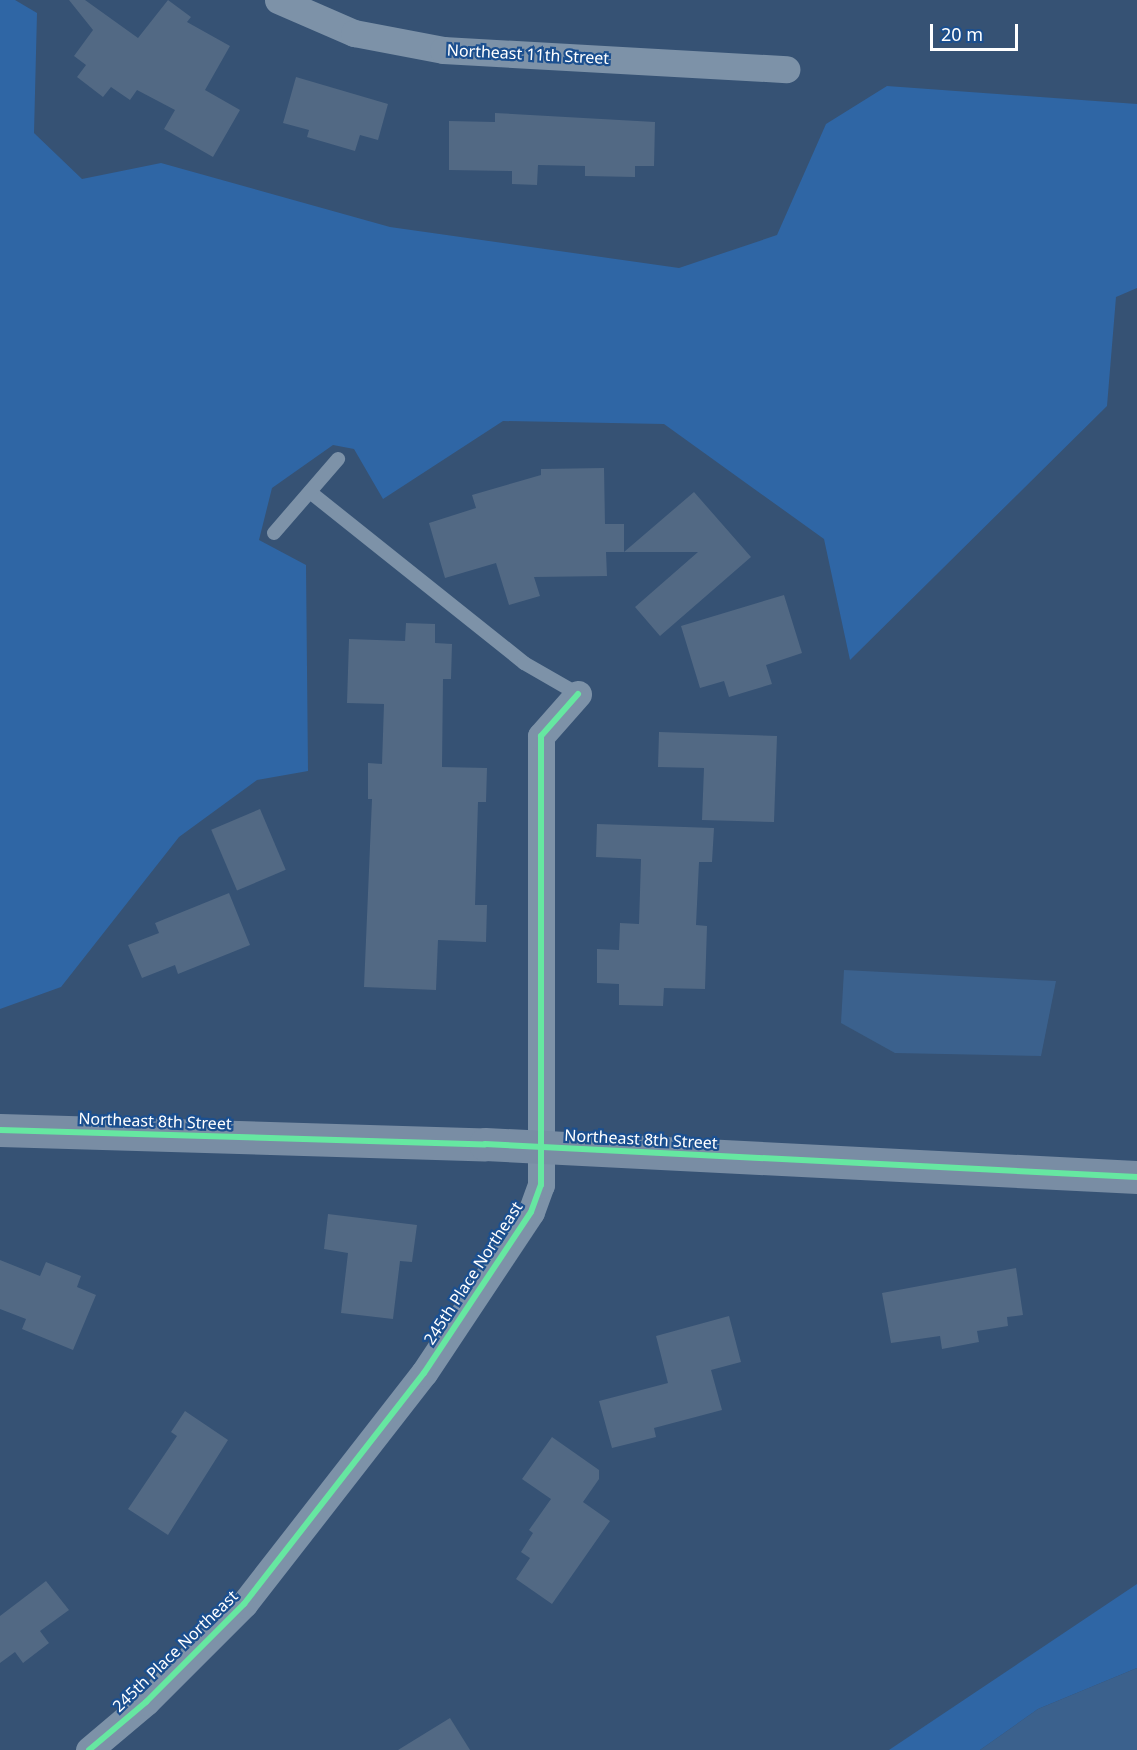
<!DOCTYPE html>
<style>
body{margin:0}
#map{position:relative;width:1137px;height:1750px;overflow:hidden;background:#365274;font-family:"Noto Sans",sans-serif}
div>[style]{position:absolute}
.green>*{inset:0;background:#2f66a5}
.water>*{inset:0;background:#3b618d}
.building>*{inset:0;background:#526984;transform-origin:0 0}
.lane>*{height:14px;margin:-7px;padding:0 7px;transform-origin:7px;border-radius:7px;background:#7d92a8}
.street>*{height:27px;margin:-13.5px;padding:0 13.5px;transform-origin:13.5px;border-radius:13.5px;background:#7d92a8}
.secondary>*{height:33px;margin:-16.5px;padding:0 16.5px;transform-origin:16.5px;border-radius:16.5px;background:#798da4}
.cycleway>*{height:6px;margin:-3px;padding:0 3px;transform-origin:3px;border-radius:3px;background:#66e7a1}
span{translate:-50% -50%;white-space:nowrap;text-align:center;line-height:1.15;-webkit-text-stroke:4.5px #1b4f8f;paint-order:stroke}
.street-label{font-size:16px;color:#fff}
.scale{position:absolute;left:930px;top:24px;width:88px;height:27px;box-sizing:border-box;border:3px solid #fff;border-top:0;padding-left:8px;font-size:18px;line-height:21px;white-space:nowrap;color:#fff;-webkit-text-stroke:4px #1b4f8f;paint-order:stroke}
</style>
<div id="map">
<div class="green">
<div style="clip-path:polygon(0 0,15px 0,37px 13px,34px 133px,82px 179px,161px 163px,390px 227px,679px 268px,777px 235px,826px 124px,887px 86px,1137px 104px,1137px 288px,1116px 297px,1107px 406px,850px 660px,824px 539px,664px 424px,503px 421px,383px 499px,354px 449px,333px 445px,272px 488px,259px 540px,306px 565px,308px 771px,257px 780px,179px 837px,61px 987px,0 1009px)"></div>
<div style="clip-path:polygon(1137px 1584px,1137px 1668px,1038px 1709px,980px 1750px,889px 1750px)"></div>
</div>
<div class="water">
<div style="clip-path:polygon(844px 970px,1056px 981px,1041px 1056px,895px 1053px,841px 1023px)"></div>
<div style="clip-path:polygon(1137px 1668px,1137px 1750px,980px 1750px,1038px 1709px)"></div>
</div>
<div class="building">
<div style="clip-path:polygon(69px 0,85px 0,138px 38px,168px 0,191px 17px,187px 22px,230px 46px,205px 90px,240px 110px,213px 157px,164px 129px,175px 110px,137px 90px,130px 100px,111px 87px,103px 97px,77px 77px,86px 65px,74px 56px,93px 30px)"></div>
<div style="clip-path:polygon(296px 77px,388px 104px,378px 140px,360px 135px,355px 151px,307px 137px,309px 130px,283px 123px)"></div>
<div style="clip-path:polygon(495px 113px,655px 122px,654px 166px,635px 166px,635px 177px,585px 176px,585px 166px,538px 165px,537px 185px,512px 184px,512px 171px,449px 170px,449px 121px,495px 122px)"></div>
<div style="clip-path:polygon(604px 468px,605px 524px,624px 524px,624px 552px,606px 552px,607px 576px,534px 577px,540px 596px,509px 605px,496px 563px,445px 578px,429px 523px,476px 508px,472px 495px,541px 475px,541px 469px)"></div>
<div style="clip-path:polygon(694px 492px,751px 557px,660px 636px,635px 607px,698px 552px,624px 552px)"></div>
<div style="clip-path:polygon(784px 595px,802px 653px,766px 665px,772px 684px,729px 697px,724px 681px,700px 688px,681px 626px)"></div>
<div style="clip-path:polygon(406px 623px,435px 624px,435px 643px,452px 644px,451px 679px,443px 679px,442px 767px,487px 768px,486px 802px,478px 802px,475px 905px,487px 905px,486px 942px,438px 940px,436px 990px,364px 987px,372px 799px,368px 799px,368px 763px,382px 764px,384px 704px,347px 703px,349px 639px,405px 641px)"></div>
<div style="clip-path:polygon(659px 732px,777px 736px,774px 822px,702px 820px,704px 768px,658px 767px)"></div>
<div style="left:260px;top:809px;width:66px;height:53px;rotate:67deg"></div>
<div style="clip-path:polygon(597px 824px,714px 828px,712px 862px,699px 862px,696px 925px,707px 926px,705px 989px,664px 988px,663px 1006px,619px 1005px,619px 984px,597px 983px,597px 949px,619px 950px,620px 923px,639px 924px,641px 859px,596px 857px)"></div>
<div style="clip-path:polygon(229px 893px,250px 945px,178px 974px,175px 965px,142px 978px,128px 945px,159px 933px,155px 923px)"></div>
<div style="clip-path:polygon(328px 1214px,417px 1225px,412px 1262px,400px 1261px,393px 1319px,341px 1313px,348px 1253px,324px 1249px)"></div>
<div style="clip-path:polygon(0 1260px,40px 1276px,46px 1262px,81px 1276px,77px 1287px,96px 1295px,73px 1350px,22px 1329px,26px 1319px,0 1309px)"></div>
<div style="clip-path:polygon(1016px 1268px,1023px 1315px,1007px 1317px,1008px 1326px,977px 1331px,979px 1342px,942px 1349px,940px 1336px,891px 1343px,882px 1293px)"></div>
<div style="clip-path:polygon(729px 1316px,741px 1362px,711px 1370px,722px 1410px,654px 1428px,656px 1437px,612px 1448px,599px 1401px,668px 1383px,656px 1336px)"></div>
<div style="clip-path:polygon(185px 1411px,228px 1440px,168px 1535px,128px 1509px,177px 1436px,171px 1432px)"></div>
<div style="clip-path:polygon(552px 1437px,599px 1470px,599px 1479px,583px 1502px,610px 1521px,552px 1604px,516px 1579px,530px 1558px,521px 1552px,533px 1533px,529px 1530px,551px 1499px,522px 1479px)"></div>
<div style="clip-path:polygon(46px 1581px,69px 1610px,40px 1631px,49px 1643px,23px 1663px,15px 1652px,0 1663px,0 1616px)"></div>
<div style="clip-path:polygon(450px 1718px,470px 1750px,398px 1750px)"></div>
</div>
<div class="lane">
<div style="left:310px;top:492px;width:274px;rotate:38.6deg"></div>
<div style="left:524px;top:663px;width:62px;rotate:29.9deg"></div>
<div style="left:274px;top:533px;width:98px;rotate:-49.1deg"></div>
</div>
<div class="street">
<div style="left:278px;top:0;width:83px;rotate:23.5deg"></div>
<div style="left:354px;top:33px;width:91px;rotate:10.8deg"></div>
<div style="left:443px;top:50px;width:344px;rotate:3.2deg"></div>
<div style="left:89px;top:1750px;width:75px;rotate:-40.1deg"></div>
<div style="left:146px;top:1702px;width:139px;rotate:-45deg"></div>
<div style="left:244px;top:1604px;width:293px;rotate:-52.1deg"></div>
<div style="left:424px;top:1373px;width:193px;rotate:-56.4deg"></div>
<div style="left:531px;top:1212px;width:29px;rotate:-70deg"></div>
<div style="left:541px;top:1185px;width:449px;rotate:-90deg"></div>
<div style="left:541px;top:736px;width:56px;rotate:-48.6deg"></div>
</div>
<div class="secondary">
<div style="left:0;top:1130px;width:485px;rotate:1.7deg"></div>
<div style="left:485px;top:1144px;width:653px;rotate:2.9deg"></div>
</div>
<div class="cycleway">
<div style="left:0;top:1130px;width:485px;rotate:1.7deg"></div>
<div style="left:485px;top:1144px;width:653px;rotate:2.9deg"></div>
<div style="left:89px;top:1750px;width:75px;rotate:-40.1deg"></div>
<div style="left:146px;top:1702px;width:139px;rotate:-45deg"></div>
<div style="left:244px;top:1604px;width:293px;rotate:-52.1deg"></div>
<div style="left:424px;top:1373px;width:193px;rotate:-56.4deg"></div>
<div style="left:531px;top:1212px;width:29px;rotate:-70deg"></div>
<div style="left:541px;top:1185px;width:449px;rotate:-90deg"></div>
<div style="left:541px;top:736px;width:56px;rotate:-48.6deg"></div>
</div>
<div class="street-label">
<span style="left:528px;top:54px;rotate:3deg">Northeast 11th Street</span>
<span style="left:155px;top:1121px;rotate:2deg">Northeast 8th Street</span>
<span style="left:641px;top:1139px;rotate:3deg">Northeast 8th Street</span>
<span style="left:473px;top:1273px;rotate:-57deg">245th Place Northeast</span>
<span style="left:175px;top:1651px;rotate:-44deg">245th Place Northeast</span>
</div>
<div class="scale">20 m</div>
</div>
